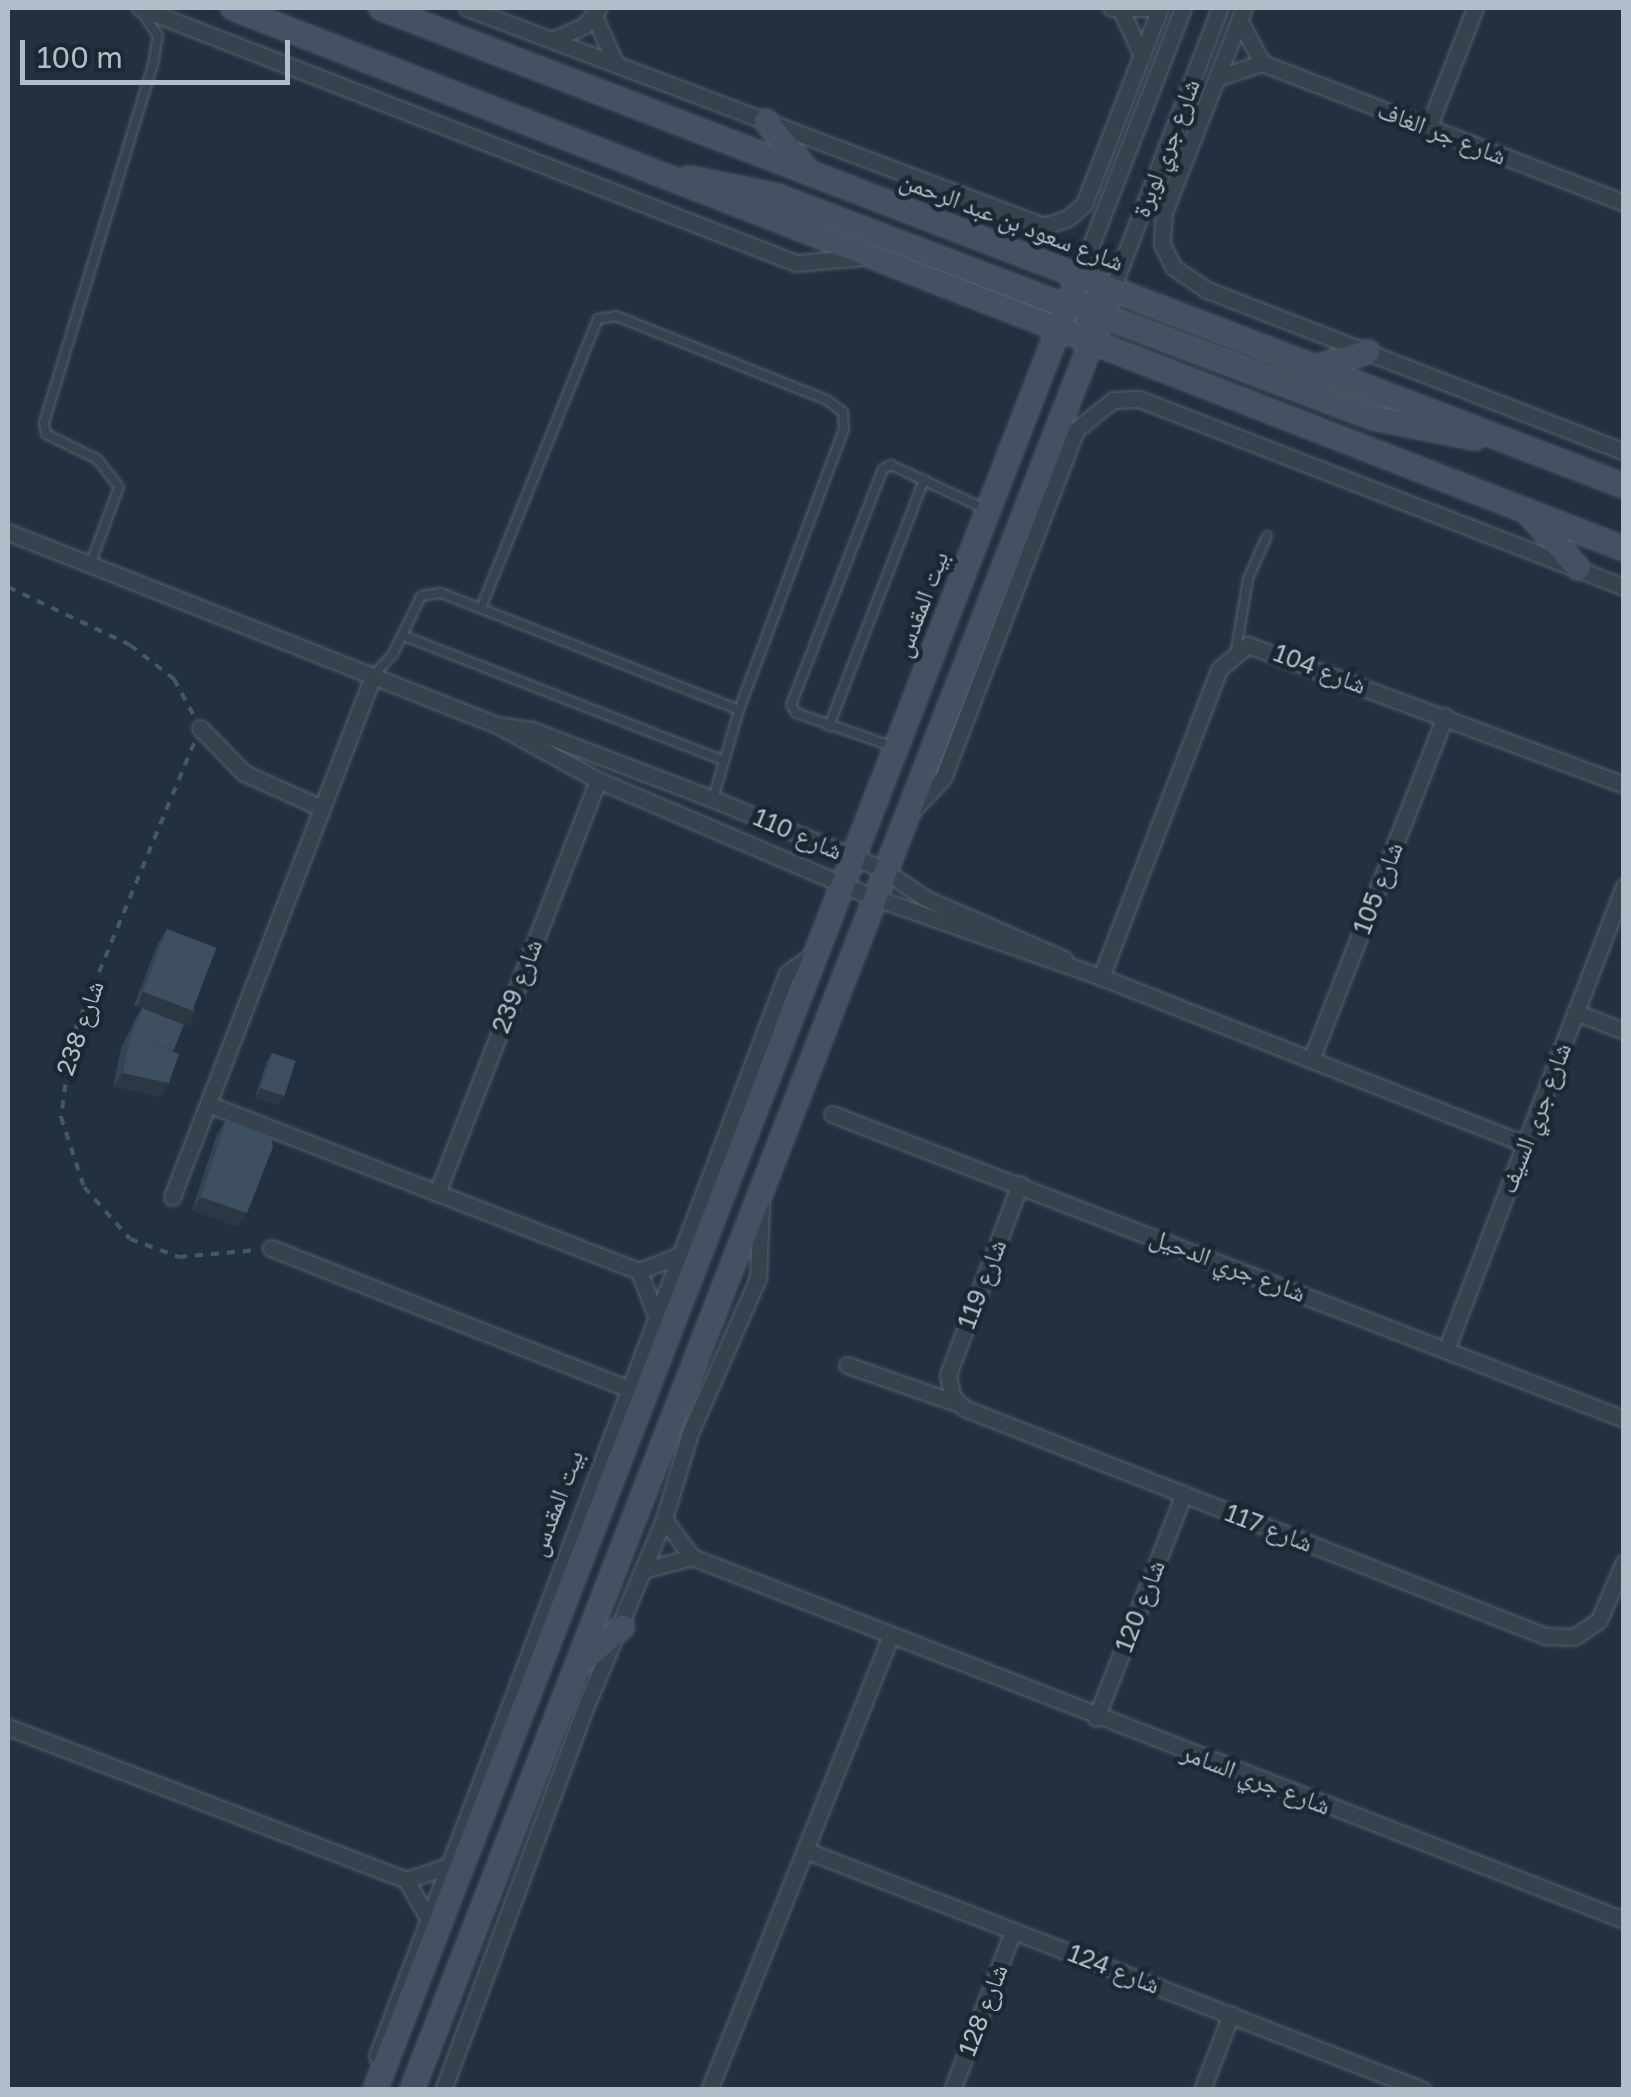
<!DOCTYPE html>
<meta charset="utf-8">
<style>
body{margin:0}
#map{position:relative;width:1631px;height:2097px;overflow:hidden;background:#223040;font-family:"Golos Text","Noto Naskh Arabic",sans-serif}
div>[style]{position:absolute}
.path>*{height:4px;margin-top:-2px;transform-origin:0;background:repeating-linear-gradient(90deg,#425c5d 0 8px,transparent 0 16px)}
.roads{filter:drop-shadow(0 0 2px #55606d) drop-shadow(0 0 2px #55606d)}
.lane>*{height:8px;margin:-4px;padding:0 4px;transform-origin:4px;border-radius:4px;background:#37424f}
.street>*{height:15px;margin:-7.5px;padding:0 7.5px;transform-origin:7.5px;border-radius:7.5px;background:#37424f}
.secondary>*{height:22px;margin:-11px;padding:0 11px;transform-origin:11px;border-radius:11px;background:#445163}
.wall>*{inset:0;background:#354452}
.shaded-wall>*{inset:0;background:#2b3742;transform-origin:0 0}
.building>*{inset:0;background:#3e4f5f;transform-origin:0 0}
span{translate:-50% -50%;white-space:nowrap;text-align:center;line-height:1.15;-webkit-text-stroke:9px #1c2734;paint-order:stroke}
.street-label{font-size:25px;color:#b3bdca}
.frame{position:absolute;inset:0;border:10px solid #b3bdca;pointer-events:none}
.scale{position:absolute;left:20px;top:40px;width:270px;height:45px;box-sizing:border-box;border:5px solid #b3bdca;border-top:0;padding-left:12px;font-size:30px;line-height:35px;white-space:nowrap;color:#b3bdca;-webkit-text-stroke:8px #1c2734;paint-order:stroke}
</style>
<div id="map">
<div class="path">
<div style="left:8px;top:587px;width:135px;rotate:25.4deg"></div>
<div style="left:130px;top:645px;width:56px;rotate:37.7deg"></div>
<div style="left:174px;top:679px;width:42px;rotate:61.6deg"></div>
<div style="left:194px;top:743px;width:318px;rotate:112.5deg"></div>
<div style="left:72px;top:1037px;width:81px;rotate:97.8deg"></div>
<div style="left:61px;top:1117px;width:74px;rotate:71.8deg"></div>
<div style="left:84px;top:1187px;width:69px;rotate:48.5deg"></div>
<div style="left:130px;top:1239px;width:52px;rotate:20.2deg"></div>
<div style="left:179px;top:1257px;width:78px;rotate:-5.1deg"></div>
</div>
<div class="roads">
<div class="lane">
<div style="left:90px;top:565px;width:83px;rotate:-69.6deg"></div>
<div style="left:119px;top:487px;width:36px;rotate:-128deg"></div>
<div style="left:97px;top:459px;width:57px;rotate:-153.9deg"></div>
<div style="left:46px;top:434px;width:11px;rotate:-100deg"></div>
<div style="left:44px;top:423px;width:375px;rotate:-73.1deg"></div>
<div style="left:153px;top:64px;width:28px;rotate:-80deg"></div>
<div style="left:158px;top:36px;width:30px;rotate:-124deg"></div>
<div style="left:481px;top:608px;width:312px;rotate:-68deg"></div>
<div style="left:598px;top:319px;width:18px;rotate:-9deg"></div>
<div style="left:616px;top:316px;width:227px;rotate:21.7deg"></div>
<div style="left:827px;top:400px;width:20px;rotate:37deg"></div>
<div style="left:843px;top:412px;width:17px;rotate:87deg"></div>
<div style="left:844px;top:429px;width:300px;rotate:110.5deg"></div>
<div style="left:404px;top:636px;width:341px;rotate:21.3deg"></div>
<div style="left:1236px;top:650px;width:72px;rotate:-80.4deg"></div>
<div style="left:1248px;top:579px;width:47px;rotate:-66.2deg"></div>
<div style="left:373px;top:676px;width:30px;rotate:-48deg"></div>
<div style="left:393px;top:654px;width:64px;rotate:-64.2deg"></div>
<div style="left:421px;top:596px;width:20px;rotate:-9deg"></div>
<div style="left:441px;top:593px;width:320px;rotate:21.4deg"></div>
<div style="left:739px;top:710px;width:93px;rotate:106.3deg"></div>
<div style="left:829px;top:726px;width:264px;rotate:-68.9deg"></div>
<div style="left:891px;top:746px;width:101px;rotate:-160.8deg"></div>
<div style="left:796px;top:713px;width:9px;rotate:-122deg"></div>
<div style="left:791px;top:705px;width:253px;rotate:-68.7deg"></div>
<div style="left:883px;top:469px;width:9px;rotate:-27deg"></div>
<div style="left:891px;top:465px;width:106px;rotate:25.1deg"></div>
</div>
<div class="street">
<div style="left:140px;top:8px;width:704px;rotate:21.24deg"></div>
<div style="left:796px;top:263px;width:67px;rotate:-5.1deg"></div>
<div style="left:467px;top:8px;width:617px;rotate:20.7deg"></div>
<div style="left:1044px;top:226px;width:25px;rotate:-18deg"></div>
<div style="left:1068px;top:218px;width:21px;rotate:-41deg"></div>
<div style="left:1084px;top:204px;width:210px;rotate:-68.8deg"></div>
<div style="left:1111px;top:8px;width:37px"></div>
<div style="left:1244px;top:8px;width:219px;rotate:111.4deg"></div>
<div style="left:1164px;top:212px;width:32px;rotate:94deg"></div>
<div style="left:1162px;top:244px;width:25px;rotate:64deg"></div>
<div style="left:1173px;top:267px;width:41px;rotate:34.1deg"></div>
<div style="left:1207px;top:290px;width:447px;rotate:21.2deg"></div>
<div style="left:1122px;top:12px;width:48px;rotate:65.6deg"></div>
<div style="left:595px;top:18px;width:51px;rotate:65.5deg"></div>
<div style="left:1240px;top:21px;width:47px;rotate:62.4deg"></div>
<div style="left:1262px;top:63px;width:388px;rotate:21.1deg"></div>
<div style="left:552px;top:40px;width:36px;rotate:-24deg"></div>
<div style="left:585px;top:25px;width:22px;rotate:-51deg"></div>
<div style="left:1216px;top:78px;width:48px;rotate:-18.1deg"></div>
<div style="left:1428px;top:128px;width:129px;rotate:-68.6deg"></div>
<div style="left:1079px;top:276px;width:287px;rotate:-68.8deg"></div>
<div style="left:1112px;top:289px;width:301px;rotate:-69deg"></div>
<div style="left:8px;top:532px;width:526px;rotate:21.54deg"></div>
<div style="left:497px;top:725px;width:115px;rotate:28.6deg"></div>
<div style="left:598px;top:780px;width:296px;rotate:23.1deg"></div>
<div style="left:870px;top:896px;width:245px;rotate:19.3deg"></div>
<div style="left:1101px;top:977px;width:456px;rotate:21.5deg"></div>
<div style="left:497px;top:725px;width:35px;rotate:8deg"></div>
<div style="left:532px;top:730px;width:194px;rotate:20.9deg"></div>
<div style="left:713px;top:799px;width:183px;rotate:22.5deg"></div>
<div style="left:882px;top:869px;width:52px;rotate:34deg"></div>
<div style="left:925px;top:898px;width:152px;rotate:23.7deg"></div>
<div style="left:200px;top:728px;width:63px;rotate:45.6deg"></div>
<div style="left:244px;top:773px;width:85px;rotate:24.2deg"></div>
<div style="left:913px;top:810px;width:44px;rotate:-46.8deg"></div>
<div style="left:943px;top:778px;width:373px;rotate:-69.1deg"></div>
<div style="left:1076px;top:430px;width:48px;rotate:-39deg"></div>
<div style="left:1113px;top:400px;width:26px;rotate:-2deg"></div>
<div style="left:1139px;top:399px;width:520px;rotate:21.19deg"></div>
<div style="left:1101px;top:977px;width:330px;rotate:-69deg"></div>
<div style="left:1219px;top:669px;width:38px;rotate:-40deg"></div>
<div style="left:1248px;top:645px;width:401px;rotate:20.4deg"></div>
<div style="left:1575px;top:1012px;width:53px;rotate:21.2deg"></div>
<div style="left:1311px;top:1060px;width:369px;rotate:-68.7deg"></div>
<div style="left:208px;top:1104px;width:462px;rotate:21.2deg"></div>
<div style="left:639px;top:1271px;width:44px;rotate:-21.3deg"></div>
<div style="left:832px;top:1114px;width:849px;rotate:21.06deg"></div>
<div style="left:1020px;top:1184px;width:204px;rotate:110.7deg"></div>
<div style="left:948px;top:1375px;width:21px;rotate:79deg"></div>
<div style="left:952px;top:1396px;width:17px;rotate:45deg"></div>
<div style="left:964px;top:1408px;width:624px;rotate:21.43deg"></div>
<div style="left:1545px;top:1636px;width:29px;rotate:2deg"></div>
<div style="left:1574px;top:1637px;width:30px;rotate:-34deg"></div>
<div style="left:1599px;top:1620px;width:63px;rotate:-66.7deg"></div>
<div style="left:437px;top:1193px;width:443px;rotate:-68.7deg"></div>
<div style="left:172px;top:1197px;width:558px;rotate:-68.9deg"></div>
<div style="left:271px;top:1248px;width:385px;rotate:21.5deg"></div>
<div style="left:639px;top:1271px;width:48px;rotate:69.3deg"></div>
<div style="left:1446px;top:1350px;width:497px;rotate:-69deg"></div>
<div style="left:847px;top:1365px;width:115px;rotate:19.2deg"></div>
<div style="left:664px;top:1519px;width:47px;rotate:53.6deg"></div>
<div style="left:692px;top:1557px;width:1000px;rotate:21.28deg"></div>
<div style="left:643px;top:1570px;width:51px;rotate:-14.9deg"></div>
<div style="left:1096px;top:1718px;width:241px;rotate:-68.6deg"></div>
<div style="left:8px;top:1727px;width:426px;rotate:21deg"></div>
<div style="left:406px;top:1880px;width:44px;rotate:-18.4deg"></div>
<div style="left:805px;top:1850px;width:663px;rotate:21.22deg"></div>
<div style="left:406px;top:1880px;width:44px;rotate:59.9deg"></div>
<div style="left:377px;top:2056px;width:1158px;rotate:-69.26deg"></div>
<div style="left:787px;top:973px;width:37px;rotate:-35deg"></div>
<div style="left:443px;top:2090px;width:415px;rotate:-69.6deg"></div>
<div style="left:588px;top:1701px;width:197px;rotate:-67.3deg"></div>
<div style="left:664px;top:1519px;width:90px;rotate:-73.2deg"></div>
<div style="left:690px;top:1433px;width:169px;rotate:-66.3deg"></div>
<div style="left:758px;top:1278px;width:73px;rotate:-87.6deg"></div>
<div style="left:709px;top:2090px;width:487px;rotate:-68.2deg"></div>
<div style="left:952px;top:2090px;width:170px;rotate:-69deg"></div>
<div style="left:1202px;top:2090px;width:81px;rotate:-69.1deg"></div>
</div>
<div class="secondary">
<div style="left:233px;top:8px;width:1493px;rotate:21.25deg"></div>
<div style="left:381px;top:8px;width:1332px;rotate:21.03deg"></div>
<div style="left:766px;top:121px;width:64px;rotate:50.1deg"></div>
<div style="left:689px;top:178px;width:90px;rotate:11.6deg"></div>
<div style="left:777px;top:196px;width:308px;rotate:20.9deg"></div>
<div style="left:1065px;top:306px;width:28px;rotate:-6deg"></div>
<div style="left:1093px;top:303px;width:21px;rotate:-35deg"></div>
<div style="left:1087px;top:317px;width:27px;rotate:6deg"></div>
<div style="left:1114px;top:320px;width:278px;rotate:20.7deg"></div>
<div style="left:1374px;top:418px;width:103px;rotate:11.2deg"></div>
<div style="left:1315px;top:367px;width:55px;rotate:-15.8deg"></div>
<div style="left:1530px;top:515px;width:72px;rotate:47.8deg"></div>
<div style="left:581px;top:1663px;width:55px;rotate:-41.3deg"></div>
<div style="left:375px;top:2090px;width:1946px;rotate:-68.79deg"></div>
<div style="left:412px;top:2090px;width:1932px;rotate:-68.76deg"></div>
</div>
</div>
<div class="wall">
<div style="clip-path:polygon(167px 929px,195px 1012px,186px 1025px,184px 1025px,173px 1052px,169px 1083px,159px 1097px,113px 1086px,121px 1048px,136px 1017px,142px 1009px,134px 1005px,158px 943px)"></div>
<div style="clip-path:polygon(272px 1053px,285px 1096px,278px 1105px,255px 1098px,266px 1063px)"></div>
<div style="clip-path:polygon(226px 1120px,247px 1213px,237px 1227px,192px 1210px,217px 1134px)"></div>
</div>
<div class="shaded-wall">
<div style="left:143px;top:992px;width:56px;height:16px;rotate:21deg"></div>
<div style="clip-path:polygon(123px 1073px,169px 1083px,159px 1097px,113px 1086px)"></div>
<div style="clip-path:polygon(261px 1088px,285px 1096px,278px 1105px,255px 1098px)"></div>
<div style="clip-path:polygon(201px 1197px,247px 1213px,237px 1227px,192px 1210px)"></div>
</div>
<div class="building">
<div style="left:167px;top:929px;width:53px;height:67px;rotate:21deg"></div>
<div style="left:142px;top:1008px;width:45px;height:28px;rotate:22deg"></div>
<div style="clip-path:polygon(131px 1034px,179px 1054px,169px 1083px,123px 1073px)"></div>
<div style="left:272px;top:1053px;width:25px;height:37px;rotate:18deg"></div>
<div style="clip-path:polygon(226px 1120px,271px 1137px,273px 1147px,247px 1213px,201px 1197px)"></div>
</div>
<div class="street-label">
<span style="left:1442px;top:133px;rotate:21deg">شارع جر الغاف</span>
<span style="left:1166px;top:148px;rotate:-69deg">شارع جري لوبرة</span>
<span style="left:1012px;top:221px;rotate:21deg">شارع سعود بن عبد الرحمن</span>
<span style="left:921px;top:604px;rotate:-69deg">بيت المقدس</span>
<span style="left:1320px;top:669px;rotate:21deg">شارع 104</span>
<span style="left:798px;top:834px;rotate:23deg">شارع 110</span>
<span style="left:1378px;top:888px;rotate:-69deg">شارع 105</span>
<span style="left:517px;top:986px;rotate:-69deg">شارع 239</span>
<span style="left:80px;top:1028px;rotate:-71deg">شارع 238</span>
<span style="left:1535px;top:1118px;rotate:-69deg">شارع جري السيف</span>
<span style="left:1228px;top:1265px;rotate:21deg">شارع جري الدحيل</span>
<span style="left:982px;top:1284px;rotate:-69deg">شارع 119</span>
<span style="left:556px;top:1503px;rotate:-69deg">بيت المقدس</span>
<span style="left:1269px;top:1528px;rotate:21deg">شارع 117</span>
<span style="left:1140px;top:1606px;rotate:-69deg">شارع 120</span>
<span style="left:1256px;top:1779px;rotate:21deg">شارع جري السامر</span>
<span style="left:1114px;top:1969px;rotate:21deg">شارع 124</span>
<span style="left:983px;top:2010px;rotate:-69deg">شارع 128</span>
</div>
<div class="frame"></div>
<div class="scale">100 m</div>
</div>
